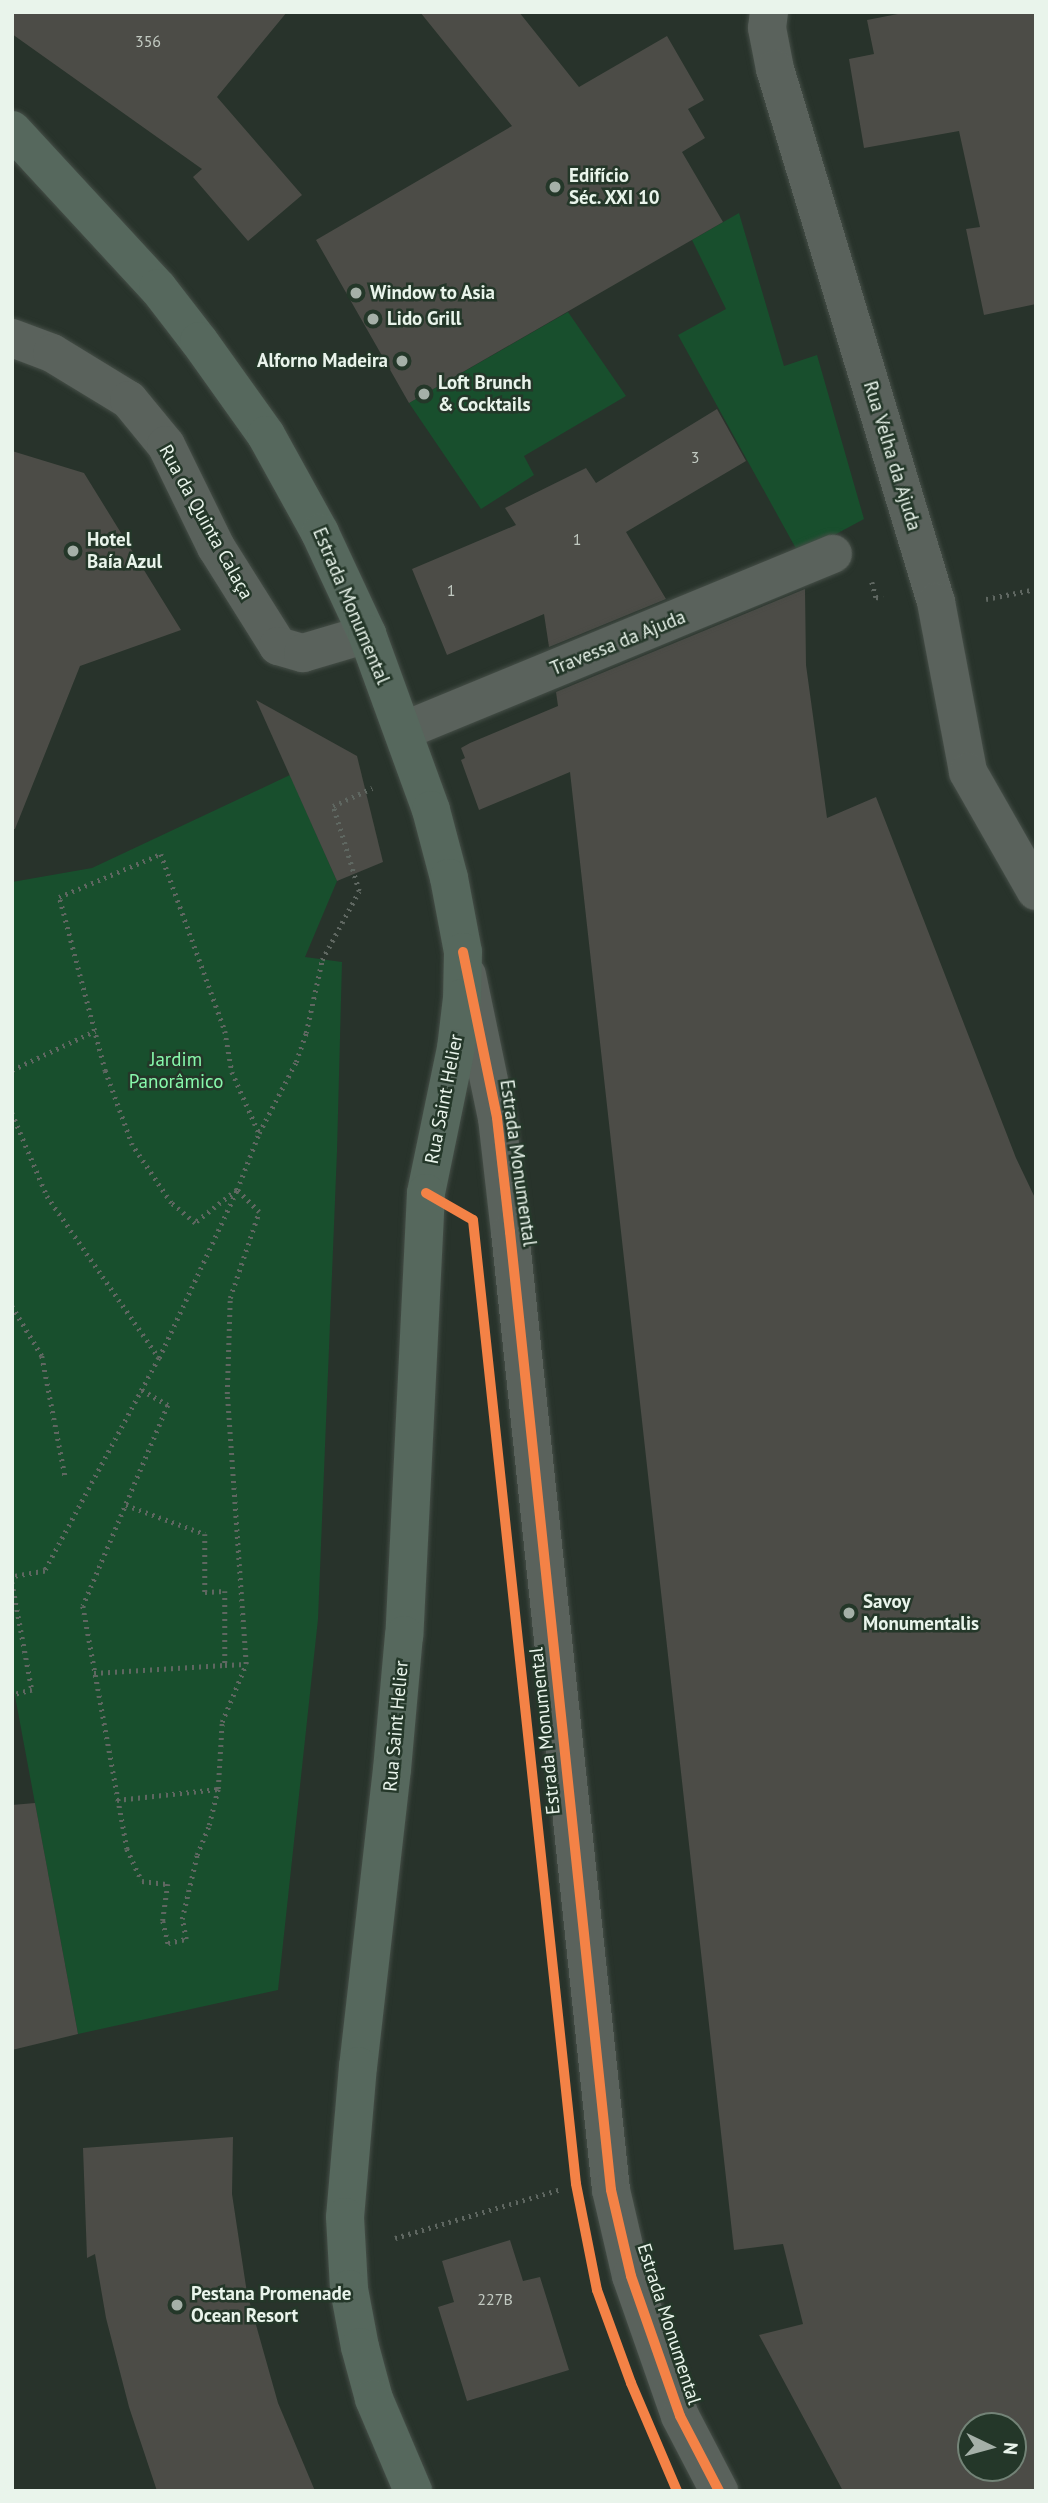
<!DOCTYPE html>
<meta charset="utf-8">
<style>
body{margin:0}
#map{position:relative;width:1048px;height:2503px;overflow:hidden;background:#28332b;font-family:"PT Sans",sans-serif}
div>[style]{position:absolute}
.green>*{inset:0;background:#184f2d}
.building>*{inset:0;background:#4c4c47}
.path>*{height:4.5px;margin-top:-2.25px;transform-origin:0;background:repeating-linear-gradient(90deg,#5f6761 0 2px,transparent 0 7px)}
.roads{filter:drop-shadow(0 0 2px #454e47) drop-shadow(0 0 2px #454e47)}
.minor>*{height:38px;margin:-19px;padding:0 19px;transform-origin:19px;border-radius:19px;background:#5a625c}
.major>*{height:38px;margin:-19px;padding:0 19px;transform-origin:19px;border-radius:19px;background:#56685d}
.cycleway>*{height:10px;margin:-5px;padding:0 5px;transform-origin:5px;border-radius:5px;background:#f48246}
.dots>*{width:19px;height:19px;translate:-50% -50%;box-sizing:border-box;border:4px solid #243729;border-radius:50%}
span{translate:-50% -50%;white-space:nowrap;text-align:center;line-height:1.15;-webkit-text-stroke:5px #243729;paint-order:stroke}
.number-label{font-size:16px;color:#c2cac2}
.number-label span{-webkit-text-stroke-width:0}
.poi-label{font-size:19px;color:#e9f4eb;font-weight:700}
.left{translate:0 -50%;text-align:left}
.right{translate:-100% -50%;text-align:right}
.street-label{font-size:19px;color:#e9f4eb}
.park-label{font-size:19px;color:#88f9ac}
.frame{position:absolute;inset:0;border:14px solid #e9f4eb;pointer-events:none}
.north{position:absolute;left:957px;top:2412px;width:70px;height:70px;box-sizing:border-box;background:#243729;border:2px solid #738377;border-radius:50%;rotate:95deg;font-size:19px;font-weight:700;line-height:28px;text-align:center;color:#e9f4eb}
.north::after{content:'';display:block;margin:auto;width:24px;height:32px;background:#a5b0a8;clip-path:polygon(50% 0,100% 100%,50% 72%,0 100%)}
</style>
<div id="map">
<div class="green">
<div style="clip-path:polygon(739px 213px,784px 366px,817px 355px,864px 519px,799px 554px,678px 335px,726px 309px,692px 240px)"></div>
<div style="clip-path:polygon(568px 312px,626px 396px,524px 456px,534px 475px,481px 509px,409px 403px)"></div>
<div style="clip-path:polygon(290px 775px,337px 881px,305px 957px,342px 962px,337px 1151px,318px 1619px,278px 1990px,78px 2034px,12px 1680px,12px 882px,92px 868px)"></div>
</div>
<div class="building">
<div style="clip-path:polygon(12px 12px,287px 12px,217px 97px,302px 195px,248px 241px,193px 177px,202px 169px,12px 34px)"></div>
<div style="clip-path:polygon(420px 12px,519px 12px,579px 87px,667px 36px,704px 100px,688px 109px,705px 138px,682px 152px,723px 222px,409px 403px,316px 240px,512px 126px)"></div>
<div style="clip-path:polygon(908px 12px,1036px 12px,1036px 304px,984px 315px,966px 229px,980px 227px,959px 131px,864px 148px,849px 59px,874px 54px,867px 20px)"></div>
<div style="clip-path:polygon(717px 409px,746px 461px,626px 532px,666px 599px,549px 647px,544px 614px,447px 655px,412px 569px,516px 525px,505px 508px,586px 468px,596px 483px)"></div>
<div style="clip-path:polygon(12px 451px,84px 473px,181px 630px,80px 666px,15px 829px,12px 829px)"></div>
<div style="clip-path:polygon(evenodd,805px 589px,806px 665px,827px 818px,876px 797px,1016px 1158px,1036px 1200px,1036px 2491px,843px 2491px,759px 2335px,803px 2324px,783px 2244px,734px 2250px,570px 772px,479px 810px,461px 760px,465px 758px,461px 748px,470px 743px,558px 706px,556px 692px,805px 589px,971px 2426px,1013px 2426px,1013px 2468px,971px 2468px,971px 2426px)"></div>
<div style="clip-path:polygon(256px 700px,357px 756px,383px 862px,337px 881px)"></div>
<div style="clip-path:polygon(35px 1803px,78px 2034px,12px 2050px,12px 1805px)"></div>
<div style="clip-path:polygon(233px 2137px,232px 2194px,247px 2293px,278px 2403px,315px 2491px,157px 2491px,129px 2407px,106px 2318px,95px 2254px,87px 2258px,83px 2148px)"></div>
<div style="clip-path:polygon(510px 2240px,523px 2281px,540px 2277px,569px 2370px,467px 2401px,438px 2307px,454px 2302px,442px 2261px)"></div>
</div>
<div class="path">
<div style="left:872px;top:582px;width:16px;rotate:75deg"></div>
<div style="left:876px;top:597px;width:7px;rotate:8deg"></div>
<div style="left:986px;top:599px;width:51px;rotate:-11.3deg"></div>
<div style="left:12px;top:1070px;width:92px;rotate:-25.2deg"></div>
<div style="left:12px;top:1113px;width:90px;rotate:67.1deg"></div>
<div style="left:47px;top:1196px;width:197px;rotate:55.3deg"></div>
<div style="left:159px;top:1358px;width:242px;rotate:118.2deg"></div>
<div style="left:45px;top:1571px;width:34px;rotate:170deg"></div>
<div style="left:237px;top:1190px;width:53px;rotate:141.8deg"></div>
<div style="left:195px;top:1223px;width:31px;rotate:-140deg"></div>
<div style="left:171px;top:1203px;width:70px;rotate:-123.9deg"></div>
<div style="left:132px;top:1145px;width:79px;rotate:-110deg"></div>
<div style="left:105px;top:1071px;width:180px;rotate:-104.8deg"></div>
<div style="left:59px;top:897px;width:111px;rotate:-22.9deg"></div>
<div style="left:161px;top:854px;width:188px;rotate:70.1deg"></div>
<div style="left:225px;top:1031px;width:42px;rotate:80.3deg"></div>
<div style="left:232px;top:1072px;width:67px;rotate:66.1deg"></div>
<div style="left:12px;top:1306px;width:58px;rotate:59deg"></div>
<div style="left:42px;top:1356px;width:122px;rotate:79.1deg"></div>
<div style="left:159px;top:1358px;width:185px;rotate:-65.1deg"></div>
<div style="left:237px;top:1190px;width:61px;rotate:-68.9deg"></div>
<div style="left:259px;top:1133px;width:80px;rotate:-62.5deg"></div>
<div style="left:296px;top:1062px;width:31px;rotate:-71deg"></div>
<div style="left:306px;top:1033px;width:75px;rotate:-77.6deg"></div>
<div style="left:322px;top:960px;width:78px;rotate:-61.8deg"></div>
<div style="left:359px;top:891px;width:89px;rotate:-107deg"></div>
<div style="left:333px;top:806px;width:43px;rotate:-24.8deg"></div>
<div style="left:142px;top:1390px;width:30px;rotate:30deg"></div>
<div style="left:168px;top:1405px;width:218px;rotate:112.9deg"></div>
<div style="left:83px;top:1606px;width:247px;rotate:79.7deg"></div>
<div style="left:127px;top:1849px;width:35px;rotate:65deg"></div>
<div style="left:142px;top:1881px;width:26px;rotate:7deg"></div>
<div style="left:168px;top:1884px;width:37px;rotate:98deg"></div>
<div style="left:163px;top:1921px;width:23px;rotate:77deg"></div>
<div style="left:168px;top:1943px;width:18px;rotate:-13deg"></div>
<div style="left:186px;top:1939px;width:20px;rotate:-101deg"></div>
<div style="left:182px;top:1919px;width:66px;rotate:-76.8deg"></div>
<div style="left:197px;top:1855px;width:32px;rotate:-68deg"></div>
<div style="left:209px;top:1825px;width:37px;rotate:-76deg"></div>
<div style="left:218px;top:1789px;width:67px;rotate:-86.6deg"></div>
<div style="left:222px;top:1722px;width:63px;rotate:-67.5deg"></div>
<div style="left:246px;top:1664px;width:271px;rotate:-94deg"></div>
<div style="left:227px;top:1394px;width:96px;rotate:-88.2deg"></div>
<div style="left:230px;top:1298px;width:91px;rotate:-71.4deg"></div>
<div style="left:259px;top:1212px;width:31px;rotate:-135deg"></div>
<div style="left:126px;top:1505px;width:84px;rotate:20.2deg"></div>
<div style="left:205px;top:1534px;width:58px;rotate:90deg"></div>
<div style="left:205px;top:1592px;width:20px;rotate:-3deg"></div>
<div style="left:225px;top:1591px;width:74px;rotate:90deg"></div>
<div style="left:225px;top:1665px;width:21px;rotate:-3deg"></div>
<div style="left:12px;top:1582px;width:110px;rotate:79.5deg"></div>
<div style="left:32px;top:1690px;width:21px;rotate:166deg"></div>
<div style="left:94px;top:1673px;width:131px;rotate:-3.5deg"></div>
<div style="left:117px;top:1800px;width:102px;rotate:-6.2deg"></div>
<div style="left:395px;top:2238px;width:173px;rotate:-16.4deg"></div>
</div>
<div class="roads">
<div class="minor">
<div style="left:769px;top:12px;width:16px;rotate:97deg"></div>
<div style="left:767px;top:28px;width:42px;rotate:79deg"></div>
<div style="left:775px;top:69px;width:557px;rotate:73.19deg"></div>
<div style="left:936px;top:602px;width:173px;rotate:79.3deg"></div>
<div style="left:968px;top:772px;width:137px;rotate:60.3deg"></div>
<div style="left:12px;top:338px;width:43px;rotate:20.6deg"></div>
<div style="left:52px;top:353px;width:90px;rotate:31.4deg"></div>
<div style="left:129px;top:400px;width:58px;rotate:50.6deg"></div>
<div style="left:166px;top:445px;width:114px;rotate:63.9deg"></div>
<div style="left:216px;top:547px;width:117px;rotate:57.9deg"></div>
<div style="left:278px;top:646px;width:26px;rotate:16deg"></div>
<div style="left:303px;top:653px;width:67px;rotate:-16.5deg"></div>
<div style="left:403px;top:731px;width:465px;rotate:-22.4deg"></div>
<div style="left:467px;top:975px;width:146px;rotate:78.2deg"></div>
<div style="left:497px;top:1118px;width:115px;rotate:83.5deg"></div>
<div style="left:510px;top:1232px;width:963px;rotate:83.98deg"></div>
<div style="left:611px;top:2190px;width:88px;rotate:76.9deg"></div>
<div style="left:631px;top:2276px;width:148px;rotate:70.7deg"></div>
<div style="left:680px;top:2416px;width:85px;rotate:62.5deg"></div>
</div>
<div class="major">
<div style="left:12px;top:130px;width:215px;rotate:47.3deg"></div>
<div style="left:158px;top:288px;width:67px;rotate:52.3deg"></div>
<div style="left:199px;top:341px;width:115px;rotate:54.5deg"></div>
<div style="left:266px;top:435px;width:112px;rotate:61.1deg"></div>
<div style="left:320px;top:533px;width:111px;rotate:65deg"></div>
<div style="left:367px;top:634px;width:187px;rotate:70deg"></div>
<div style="left:431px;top:810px;width:70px;rotate:75.2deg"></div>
<div style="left:449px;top:878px;width:75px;rotate:79.3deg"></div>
<div style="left:463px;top:952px;width:46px;rotate:91.2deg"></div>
<div style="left:462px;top:998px;width:50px;rotate:96.8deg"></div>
<div style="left:456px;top:1048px;width:148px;rotate:101.7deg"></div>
<div style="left:426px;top:1193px;width:443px;rotate:92.8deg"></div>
<div style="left:404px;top:1635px;width:135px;rotate:95.1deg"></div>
<div style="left:392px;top:1769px;width:299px;rotate:96.5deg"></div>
<div style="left:358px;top:2066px;width:152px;rotate:94.9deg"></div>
<div style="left:345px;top:2217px;width:72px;rotate:86.8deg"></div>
<div style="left:349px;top:2289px;width:59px;rotate:79.3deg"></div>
<div style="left:360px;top:2347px;width:54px;rotate:74.9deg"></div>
<div style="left:374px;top:2399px;width:100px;rotate:67deg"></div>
</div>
</div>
<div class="cycleway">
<div style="left:463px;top:952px;width:169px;rotate:78.4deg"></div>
<div style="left:497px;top:1118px;width:115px;rotate:83.5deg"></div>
<div style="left:510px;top:1232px;width:963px;rotate:83.98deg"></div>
<div style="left:611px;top:2190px;width:88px;rotate:76.9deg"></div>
<div style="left:631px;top:2276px;width:148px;rotate:70.7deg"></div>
<div style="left:680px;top:2416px;width:85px;rotate:62.5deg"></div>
<div style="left:426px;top:1193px;width:54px;rotate:29.9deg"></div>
<div style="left:473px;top:1220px;width:969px;rotate:83.9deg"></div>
<div style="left:576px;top:2184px;width:108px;rotate:78.8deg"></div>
<div style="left:597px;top:2290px;width:99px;rotate:69.9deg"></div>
<div style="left:631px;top:2383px;width:117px;rotate:66.9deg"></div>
</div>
<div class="dots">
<div style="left:555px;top:187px;background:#a5b0a8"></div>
<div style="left:356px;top:293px;background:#a5b0a8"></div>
<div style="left:373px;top:319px;background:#a5b0a8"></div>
<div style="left:402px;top:361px;background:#a5b0a8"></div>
<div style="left:424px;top:394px;background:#a5b0a8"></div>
<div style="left:73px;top:551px;background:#a5b0a8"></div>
<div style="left:849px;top:1613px;background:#a5b0a8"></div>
<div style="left:177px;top:2305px;background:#a5b0a8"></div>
</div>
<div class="number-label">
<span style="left:148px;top:41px">356</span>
<span style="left:695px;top:457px">3</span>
<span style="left:577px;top:539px">1</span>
<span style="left:451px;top:590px">1</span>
<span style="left:495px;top:2299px">227B</span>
</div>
<div class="poi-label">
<span class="left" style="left:569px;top:187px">Edifício<br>Séc. XXI 10</span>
<span class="left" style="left:370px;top:293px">Window to Asia</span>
<span class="left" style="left:387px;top:319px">Lido Grill</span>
<span class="right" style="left:388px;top:361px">Alforno Madeira</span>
<span class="left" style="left:438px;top:394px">Loft Brunch<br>&amp; Cocktails</span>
<span class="left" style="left:87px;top:551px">Hotel<br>Baía Azul</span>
<span class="left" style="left:863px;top:1613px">Savoy<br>Monumentalis</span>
<span class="left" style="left:191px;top:2305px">Pestana Promenade<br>Ocean Resort</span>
</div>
<div class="street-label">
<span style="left:892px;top:456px;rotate:73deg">Rua Velha da Ajuda</span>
<span style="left:206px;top:522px;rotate:61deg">Rua da Quinta Calaça</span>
<span style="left:351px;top:606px;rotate:67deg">Estrada Monumental</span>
<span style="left:618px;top:643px;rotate:-22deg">Travessa da Ajuda</span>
<span style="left:444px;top:1099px;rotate:-79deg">Rua Saint Helier</span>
<span style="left:518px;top:1163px;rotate:82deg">Estrada Monumental</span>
<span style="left:396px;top:1726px;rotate:-85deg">Rua Saint Helier</span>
<span style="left:545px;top:1731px;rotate:-96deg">Estrada Monumental</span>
<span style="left:669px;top:2324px;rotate:72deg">Estrada Monumental</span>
</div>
<div class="park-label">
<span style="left:176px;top:1071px">Jardim<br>Panorâmico</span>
</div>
<div class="frame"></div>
<div class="north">N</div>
</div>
